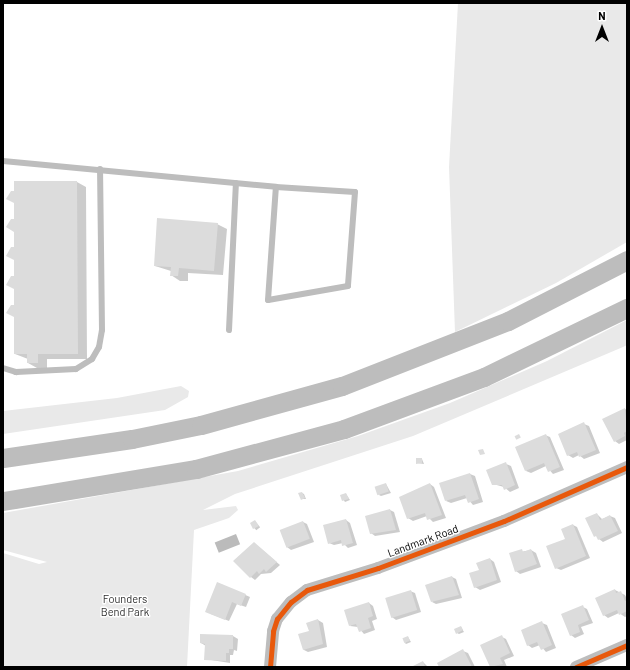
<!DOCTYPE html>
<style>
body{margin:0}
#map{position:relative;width:630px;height:670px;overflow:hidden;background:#fff;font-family:Barlow,sans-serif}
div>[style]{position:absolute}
.green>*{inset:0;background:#e9e9e9}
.water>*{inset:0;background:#bbb;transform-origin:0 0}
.shadow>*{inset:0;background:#0003;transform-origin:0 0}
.building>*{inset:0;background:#dcdcdc;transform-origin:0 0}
.lane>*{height:6px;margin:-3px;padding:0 3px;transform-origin:3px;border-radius:3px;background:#bdbdbd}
.street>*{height:12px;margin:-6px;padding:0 6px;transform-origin:6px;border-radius:6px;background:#bdbdbd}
.primary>*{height:19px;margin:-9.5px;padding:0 9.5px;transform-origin:9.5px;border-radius:9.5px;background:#bdbdbd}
.cycleway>*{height:5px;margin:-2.5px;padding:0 2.5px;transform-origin:2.5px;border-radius:2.5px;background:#e8590c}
span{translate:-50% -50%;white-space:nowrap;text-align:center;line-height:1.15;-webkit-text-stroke:3px #fff;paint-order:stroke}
.street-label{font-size:11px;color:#000}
.park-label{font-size:11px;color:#2e2e2e}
.frame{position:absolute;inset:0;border:4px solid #000;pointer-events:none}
.north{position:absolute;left:582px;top:8px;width:40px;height:40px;-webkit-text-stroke:3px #fff;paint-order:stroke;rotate:0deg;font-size:11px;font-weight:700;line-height:16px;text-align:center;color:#000}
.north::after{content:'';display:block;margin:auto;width:14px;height:18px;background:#000;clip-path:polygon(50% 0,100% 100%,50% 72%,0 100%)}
</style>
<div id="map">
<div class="green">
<div style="clip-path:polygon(458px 3px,627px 3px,627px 242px,556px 283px,455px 332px,449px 167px)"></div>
<div style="clip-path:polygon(627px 320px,627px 345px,623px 347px,413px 436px,235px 494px,203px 510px,236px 506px,238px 510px,229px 518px,194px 530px,187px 667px,3px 667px,3px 553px,39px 564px,47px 562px,3px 550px,3px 513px,238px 471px,358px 436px,450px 403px,547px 361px)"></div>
<div style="clip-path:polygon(181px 386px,189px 391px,188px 397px,165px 410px,3px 434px,3px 411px,117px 398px)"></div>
</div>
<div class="water">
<div style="left:236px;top:534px;width:11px;height:23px;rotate:68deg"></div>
</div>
<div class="shadow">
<div style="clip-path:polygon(15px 182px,77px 182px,86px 187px,87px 359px,47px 359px,47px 368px,37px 368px,28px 363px,28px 359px,15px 354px)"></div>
<div style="clip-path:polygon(217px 224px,227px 229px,223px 275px,188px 273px,188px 281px,180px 281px,171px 275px,171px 271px,155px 266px)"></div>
<div style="clip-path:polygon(625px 409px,627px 410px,627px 440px,619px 444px,615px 441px)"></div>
<div style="clip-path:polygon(584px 424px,589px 426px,600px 453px,584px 459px,579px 455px,573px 458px,568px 455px)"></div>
<div style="clip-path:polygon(545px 435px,550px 437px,564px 470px,553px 474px,546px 466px,531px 473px,526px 471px)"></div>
<div style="clip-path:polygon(422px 459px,424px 464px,417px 463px)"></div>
<div style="clip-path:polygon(506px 464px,511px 466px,519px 488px,510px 492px,504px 487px,493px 484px)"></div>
<div style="clip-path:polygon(470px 474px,475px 476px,483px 502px,473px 505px,467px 498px,451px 503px,446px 501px)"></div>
<div style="clip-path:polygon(386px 484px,391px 493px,381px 496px,379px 495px)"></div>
<div style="clip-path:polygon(430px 484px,434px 487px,446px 518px,433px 522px,427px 516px,413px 521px,408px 518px)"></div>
<div style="clip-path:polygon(302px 493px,304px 494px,306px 499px,301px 499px)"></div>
<div style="clip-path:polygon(346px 494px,350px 500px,345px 502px,341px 496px)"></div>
<div style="clip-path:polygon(390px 510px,394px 512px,400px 532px,375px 536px,371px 533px)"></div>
<div style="clip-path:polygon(597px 514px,602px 519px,610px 516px,615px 518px,622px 533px,603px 542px,599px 539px)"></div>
<div style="clip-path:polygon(346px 520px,350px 523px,357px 545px,348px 548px,343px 543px,334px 545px,329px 543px)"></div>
<div style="left:255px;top:521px;width:8px;height:5px;rotate:50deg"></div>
<div style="clip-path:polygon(303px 522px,307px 524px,314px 542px,291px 550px,287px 547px)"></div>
<div style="clip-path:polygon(573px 525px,577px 527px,590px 558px,561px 570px,556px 568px)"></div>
<div style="clip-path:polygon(254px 543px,280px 565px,271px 573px,261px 574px,255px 580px,251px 577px)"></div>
<div style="clip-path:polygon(531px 550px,536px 553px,541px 567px,520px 574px,516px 571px,510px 554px)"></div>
<div style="clip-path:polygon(490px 559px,494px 562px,501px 582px,480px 590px,475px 587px,480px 570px)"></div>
<div style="clip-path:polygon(452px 577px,456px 579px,462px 598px,436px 604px,432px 602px)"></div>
<div style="clip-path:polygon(218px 583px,250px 597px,246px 607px,237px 604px,229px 621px,211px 614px)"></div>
<div style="clip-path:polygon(615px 590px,625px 595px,627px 599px,627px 616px,625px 617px,619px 613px,608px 618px,604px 615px)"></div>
<div style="clip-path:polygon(410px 591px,415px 593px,421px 612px,396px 620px,392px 617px)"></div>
<div style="clip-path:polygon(369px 603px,373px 606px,377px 619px,372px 621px,375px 630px,364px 634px,358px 627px,350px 626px)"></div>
<div style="clip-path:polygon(583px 607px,587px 609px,593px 623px,581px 627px,584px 634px,575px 638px,571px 635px)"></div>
<div style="clip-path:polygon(318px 620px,323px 623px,327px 647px,308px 652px,304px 650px,299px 635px,310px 632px,307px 624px)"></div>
<div style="clip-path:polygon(542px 623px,547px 625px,556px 648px,546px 652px,540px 645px,532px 648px,528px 645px)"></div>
<div style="clip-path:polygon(461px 627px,464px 632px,459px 634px,457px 633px)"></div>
<div style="clip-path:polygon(201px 635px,233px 636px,238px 639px,237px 651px,234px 650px,233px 655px,230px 655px,230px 663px,205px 659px,206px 646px,201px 643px)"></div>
<div style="clip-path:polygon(408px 637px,411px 642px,406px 644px,405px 643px)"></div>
<div style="clip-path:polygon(502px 637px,506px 639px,514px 656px,504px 660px,507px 667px,491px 667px,482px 646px)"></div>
<div style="clip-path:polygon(463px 651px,468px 653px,475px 667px,440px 667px)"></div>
<div style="clip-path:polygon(423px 662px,428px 667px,413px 667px)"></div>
</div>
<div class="building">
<div style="clip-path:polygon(14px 181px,77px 181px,78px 354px,38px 354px,38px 363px,27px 363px,27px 354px,14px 354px,14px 317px,6px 313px,11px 305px,14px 305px,14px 289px,6px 285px,11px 276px,14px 276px,14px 260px,6px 256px,11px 247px,14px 247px,14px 232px,6px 227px,11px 219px,14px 219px,14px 203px,6px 199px,11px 191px,14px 191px)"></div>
<div style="clip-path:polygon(157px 218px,218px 223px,214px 271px,179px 268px,178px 276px,170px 276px,171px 267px,154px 266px)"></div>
<div style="clip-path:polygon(625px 408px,627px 431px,624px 433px,625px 436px,614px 442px,602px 419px)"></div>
<div style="clip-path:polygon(584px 422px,596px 450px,579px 457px,577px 452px,567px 456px,558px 434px)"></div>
<div style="left:519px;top:434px;width:4px;height:5px;rotate:63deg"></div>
<div style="clip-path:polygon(546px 434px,560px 467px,548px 472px,544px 463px,525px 471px,515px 447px)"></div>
<div style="clip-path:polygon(483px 449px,485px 454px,480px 455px,478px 450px)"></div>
<div style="clip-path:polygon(416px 458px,422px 458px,422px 463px,416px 464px)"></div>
<div style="clip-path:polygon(506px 462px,515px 485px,504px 490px,502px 485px,492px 485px,486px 470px)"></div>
<div style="clip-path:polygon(470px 473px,479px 499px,468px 503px,465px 495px,445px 501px,439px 483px)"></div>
<div style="left:386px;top:483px;width:9px;height:12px;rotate:72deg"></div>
<div style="clip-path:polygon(430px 483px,442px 515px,427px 520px,425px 513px,407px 519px,399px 497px)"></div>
<div style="clip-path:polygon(302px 492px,305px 498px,301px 500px,298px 493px)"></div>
<div style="clip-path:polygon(346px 493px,349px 499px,342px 501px,340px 495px)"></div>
<div style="clip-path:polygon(390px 509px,396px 530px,370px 534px,365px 516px)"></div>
<div style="clip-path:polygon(597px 513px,600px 520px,610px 515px,618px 531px,598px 540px,596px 536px,594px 537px,585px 518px)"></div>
<div style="clip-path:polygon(346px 519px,353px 543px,342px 546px,341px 540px,328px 544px,323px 525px)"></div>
<div style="clip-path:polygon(255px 520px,259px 526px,253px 529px,250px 523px)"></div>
<div style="left:303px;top:521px;width:19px;height:25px;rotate:69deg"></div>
<div style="clip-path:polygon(573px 524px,586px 556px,555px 569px,546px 546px,565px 539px,561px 529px)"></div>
<div style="clip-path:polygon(254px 542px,277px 562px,266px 572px,264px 569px,259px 574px,257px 571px,250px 578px,233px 561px)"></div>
<div style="clip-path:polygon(522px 549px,523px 552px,531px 549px,537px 564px,515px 572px,509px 553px)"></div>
<div style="clip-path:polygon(490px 558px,497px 580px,474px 588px,469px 573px,479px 570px,476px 563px)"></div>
<div style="clip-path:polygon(452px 576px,459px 595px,431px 602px,425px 585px)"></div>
<div style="clip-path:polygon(217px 582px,246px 594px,241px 606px,232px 602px,225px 620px,205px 612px)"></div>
<div style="clip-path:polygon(615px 589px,616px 593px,621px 591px,625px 601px,627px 600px,627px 611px,619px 615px,617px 610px,603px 616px,595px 598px)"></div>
<div style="left:411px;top:590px;width:21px;height:27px;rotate:73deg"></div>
<div style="clip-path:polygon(369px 602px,373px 616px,368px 618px,371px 628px,359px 632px,356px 624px,349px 626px,344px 610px)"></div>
<div style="clip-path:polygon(583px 605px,589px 620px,578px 625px,580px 632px,570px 636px,561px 614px)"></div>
<div style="clip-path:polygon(318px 619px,323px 644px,303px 650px,298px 634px,309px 631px,306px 623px)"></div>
<div style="clip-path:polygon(542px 621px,552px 645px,541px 650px,537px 642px,527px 646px,521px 630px)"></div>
<div style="clip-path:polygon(461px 626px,463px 630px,456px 634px,454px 629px)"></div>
<div style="clip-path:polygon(200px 634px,233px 635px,233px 649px,229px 649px,229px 653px,226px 653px,226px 661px,204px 660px,205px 644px,200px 643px)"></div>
<div style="clip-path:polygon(502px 635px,510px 653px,500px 658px,503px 664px,490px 667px,480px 645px)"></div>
<div style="left:408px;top:636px;width:5px;height:6px;rotate:68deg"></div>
<div style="clip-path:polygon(463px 649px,472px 667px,439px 667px,437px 663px)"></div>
<div style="clip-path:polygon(423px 661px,425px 667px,411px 667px)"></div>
</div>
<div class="lane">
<div style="left:3px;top:161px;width:274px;rotate:5.4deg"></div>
<div style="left:276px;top:187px;width:79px;rotate:3.6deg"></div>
<div style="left:355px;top:192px;width:94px;rotate:94.3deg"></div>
<div style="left:348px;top:286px;width:81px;rotate:170.1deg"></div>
<div style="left:268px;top:300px;width:113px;rotate:-86deg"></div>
<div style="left:229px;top:330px;width:147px;rotate:-87.3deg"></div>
<div style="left:3px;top:368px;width:14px;rotate:17deg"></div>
<div style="left:16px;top:372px;width:60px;rotate:-2.9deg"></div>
<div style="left:76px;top:369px;width:19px;rotate:-32deg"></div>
<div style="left:92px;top:359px;width:14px;rotate:-60deg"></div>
<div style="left:99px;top:347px;width:17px;rotate:-80deg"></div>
<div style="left:102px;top:330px;width:161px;rotate:-90.7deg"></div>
</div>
<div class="street">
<div style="left:270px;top:667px;width:36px;rotate:-85deg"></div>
<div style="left:273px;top:631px;width:13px;rotate:-72deg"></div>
<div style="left:277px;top:619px;width:22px;rotate:-51deg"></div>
<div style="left:291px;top:602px;width:20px;rotate:-37deg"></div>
<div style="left:307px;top:590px;width:74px;rotate:-17.2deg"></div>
<div style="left:378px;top:568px;width:134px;rotate:-20.5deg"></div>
<div style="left:504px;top:521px;width:134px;rotate:-23.7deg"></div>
<div style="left:576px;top:667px;width:56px;rotate:-23.3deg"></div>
</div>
<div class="primary">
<div style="left:3px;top:458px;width:130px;rotate:-8.4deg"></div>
<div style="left:132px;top:439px;width:70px;rotate:-11.5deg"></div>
<div style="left:201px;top:425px;width:146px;rotate:-15.5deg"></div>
<div style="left:342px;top:386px;width:178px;rotate:-21.4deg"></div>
<div style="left:508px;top:321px;width:134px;rotate:-27.1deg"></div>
<div style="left:3px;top:501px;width:196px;rotate:-9.4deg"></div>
<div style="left:196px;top:469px;width:153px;rotate:-15.1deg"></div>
<div style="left:344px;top:429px;width:149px;rotate:-20.4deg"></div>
<div style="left:484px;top:377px;width:159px;rotate:-25.8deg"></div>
</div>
<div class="cycleway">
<div style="left:270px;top:667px;width:36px;rotate:-85deg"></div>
<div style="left:273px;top:631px;width:13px;rotate:-72deg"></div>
<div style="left:277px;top:619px;width:22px;rotate:-51deg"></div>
<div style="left:291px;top:602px;width:20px;rotate:-37deg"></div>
<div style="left:307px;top:590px;width:74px;rotate:-17.2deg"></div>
<div style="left:378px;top:568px;width:134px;rotate:-20.5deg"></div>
<div style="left:504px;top:521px;width:134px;rotate:-23.7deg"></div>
<div style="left:576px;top:667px;width:56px;rotate:-23.3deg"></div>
</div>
<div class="street-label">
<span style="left:423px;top:541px;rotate:-20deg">Landmark Road</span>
</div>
<div class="park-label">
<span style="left:125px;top:606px">Founders<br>Bend Park</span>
</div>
<div class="frame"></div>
<div class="north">N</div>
</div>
